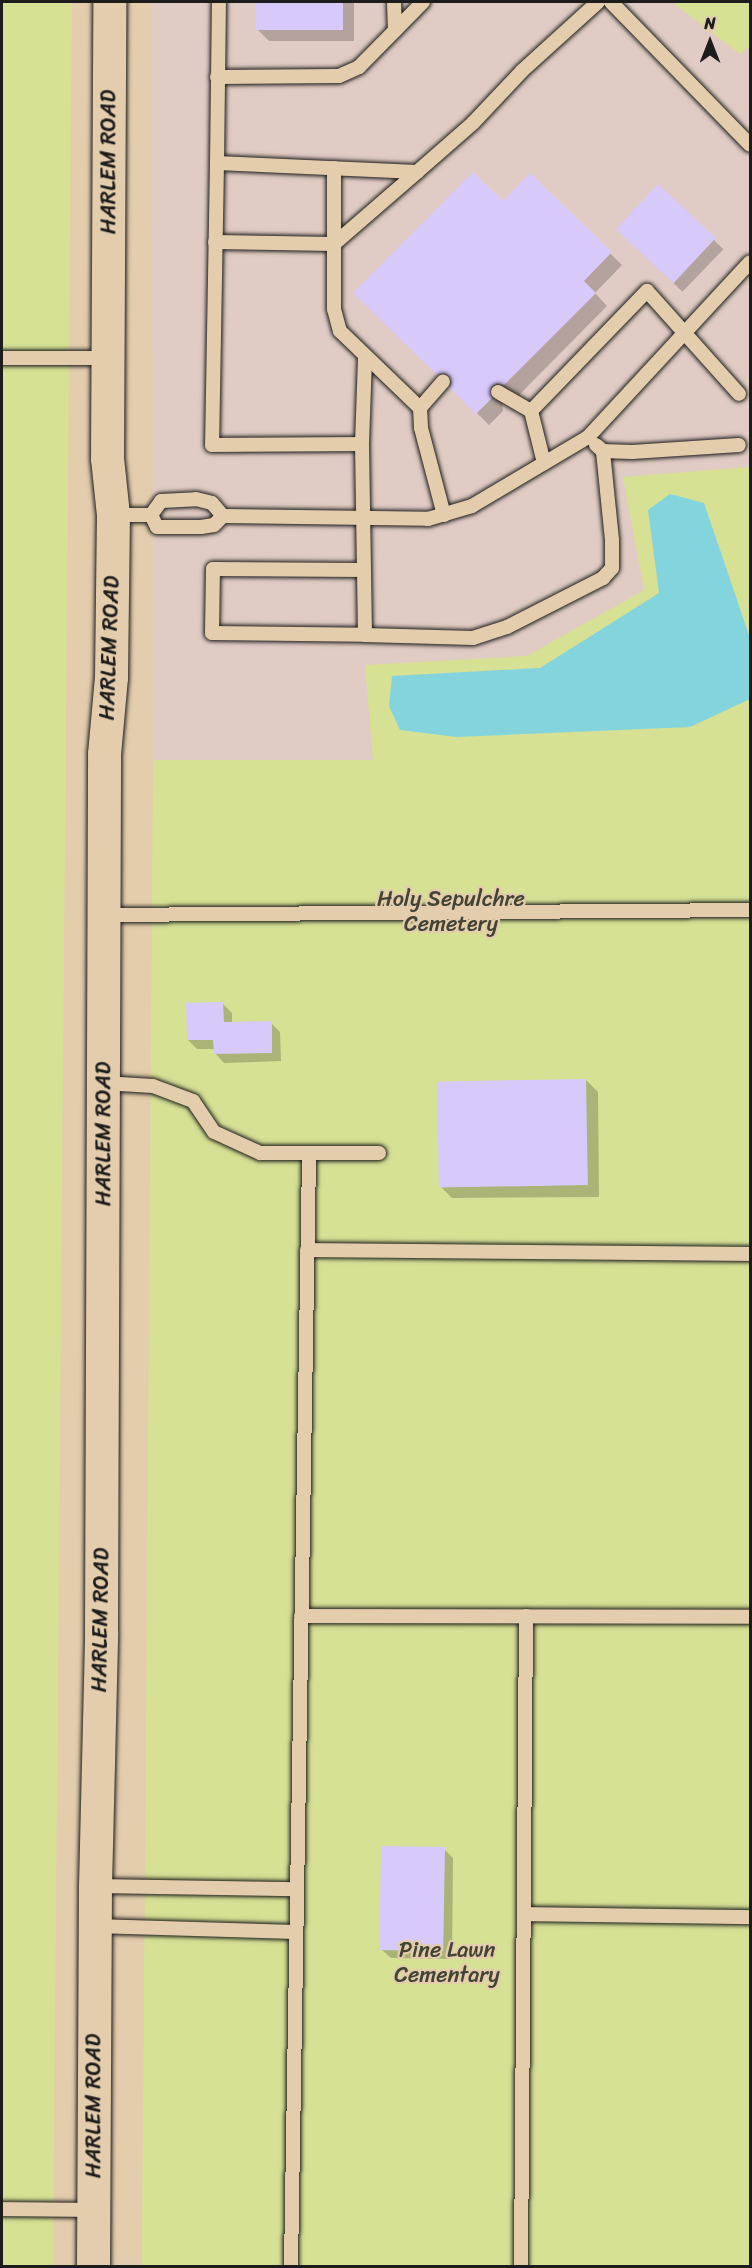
<!DOCTYPE html>
<style>
body{margin:0}
#map{position:relative;width:752px;height:2268px;overflow:hidden;background:#e3cdac;font-family:Sriracha,sans-serif}
div>[style]{position:absolute}
.built>*{inset:0;background:#e0ccc4}
.green>*{inset:0;background:#d6e194}
.water>*{inset:0;background:#84d4dd}
.shadow>*{inset:0;background:#0003;transform-origin:0 0}
.building>*{inset:0;background:#d8c9fb;transform-origin:0 0}
.roads{filter:drop-shadow(0 0 2px #1c1c1c) drop-shadow(0 0 2px #1c1c1c)}
.lane>*{height:14px;margin:-7px;padding:0 7px;transform-origin:7px;border-radius:7px;background:#e3cdac}
.secondary>*{height:33px;margin:-16.5px;padding:0 16.5px;transform-origin:16.5px;border-radius:16.5px;background:#e3cdac}
span{translate:-50% -50%;white-space:nowrap;text-align:center;line-height:1.15;-webkit-text-stroke:4.5px #e3cdac;paint-order:stroke}
.street-label{font-size:22px;color:#1c1c1c}
.park-label{font-size:22px;color:#414334}
.frame{position:absolute;inset:0;border:3px solid #1c1c1c;pointer-events:none}
.north{position:absolute;left:680px;top:12px;width:60px;height:60px;-webkit-text-stroke:4px #e3cdac;paint-order:stroke;rotate:0deg;font-size:16px;font-weight:700;line-height:24px;text-align:center;color:#1c1c1c}
.north::after{content:'';display:block;margin:auto;width:21px;height:27px;background:#1c1c1c;clip-path:polygon(50% 0,100% 100%,50% 72%,0 100%)}
</style>
<div id="map">
<div class="built">
<div style="clip-path:polygon(152px 2px,672px 2px,740px 54px,750px 46px,750px 467px,623px 477px,644px 590px,527px 656px,365px 665px,373px 760px,153px 760px)"></div>
</div>
<div class="green">
<div style="clip-path:polygon(2px 2px,72px 2px,53px 2266px,2px 2266px)"></div>
<div style="clip-path:polygon(672px 2px,750px 2px,750px 46px,740px 54px)"></div>
<div style="clip-path:polygon(750px 467px,750px 2266px,142px 2266px,153px 760px,373px 760px,365px 665px,527px 656px,644px 590px,623px 477px)"></div>
</div>
<div class="water">
<div style="clip-path:polygon(670px 494px,704px 503px,750px 638px,750px 699px,690px 727px,457px 737px,400px 730px,389px 706px,392px 676px,540px 668px,659px 593px,648px 510px)"></div>
</div>
<div class="shadow">
<div style="clip-path:polygon(257px 2px,354px 2px,354px 41px,269px 41px,257px 29px)"></div>
<div style="clip-path:polygon(530px 175px,622px 265px,595px 293px,607px 306px,517px 397px,502px 399px,503px 411px,489px 425px,356px 293px,503px 203px)"></div>
<div style="left:658px;top:186px;width:91px;height:59px;rotate:44deg"></div>
<div style="clip-path:polygon(223px 1004px,232px 1013px,232px 1024px,271px 1023px,280px 1032px,281px 1061px,224px 1063px,215px 1053px,215px 1049px,197px 1049px,188px 1040px)"></div>
<div style="clip-path:polygon(586px 1080px,598px 1092px,599px 1197px,452px 1198px,440px 1186px)"></div>
<div style="clip-path:polygon(444px 1849px,453px 1858px,452px 1959px,391px 1958px,381px 1949px)"></div>
</div>
<div class="building">
<div style="left:256px;top:2px;width:87px;height:28px"></div>
<div style="clip-path:polygon(473px 172px,503px 201px,530px 173px,612px 252px,584px 281px,596px 293px,504px 385px,497px 383px,491px 387px,492px 398px,476px 414px,450px 388px,452px 383px,449px 376px,444px 373px,437px 375px,353px 293px)"></div>
<div style="left:658px;top:184px;width:79px;height:62px;rotate:43deg"></div>
<div style="clip-path:polygon(223px 1002px,224px 1022px,272px 1021px,272px 1053px,214px 1054px,213px 1040px,187px 1040px,186px 1003px)"></div>
<div style="left:586px;top:1079px;width:106px;height:149px;rotate:89deg"></div>
<div style="left:381px;top:1846px;width:64px;height:104px;rotate:1deg"></div>
</div>
<div class="roads">
<div class="lane">
<div style="left:394px;top:2px;width:28px;rotate:88deg"></div>
<div style="left:598px;top:2px;width:103px;rotate:137.8deg"></div>
<div style="left:522px;top:71px;width:71px;rotate:133.3deg"></div>
<div style="left:473px;top:123px;width:74px;rotate:138.8deg"></div>
<div style="left:417px;top:172px;width:200px;rotate:-177.4deg"></div>
<div style="left:217px;top:163px;width:282px;rotate:91deg"></div>
<div style="left:212px;top:445px;width:150px;rotate:-0.4deg"></div>
<div style="left:362px;top:444px;width:191px;rotate:89.1deg"></div>
<div style="left:365px;top:635px;width:108px;rotate:1.6deg"></div>
<div style="left:473px;top:638px;width:36px;rotate:-18deg"></div>
<div style="left:507px;top:627px;width:108px;rotate:-27deg"></div>
<div style="left:603px;top:578px;width:13px;rotate:-48deg"></div>
<div style="left:612px;top:568px;width:28px;rotate:-90deg"></div>
<div style="left:612px;top:540px;width:89px;rotate:-95.8deg"></div>
<div style="left:611px;top:2px;width:199px;rotate:45.8deg"></div>
<div style="left:217px;top:77px;width:122px;rotate:-0.5deg"></div>
<div style="left:339px;top:76px;width:22px;rotate:-24deg"></div>
<div style="left:359px;top:67px;width:91px;rotate:-45.4deg"></div>
<div style="left:217px;top:163px;width:161px;rotate:-89.3deg"></div>
<div style="left:334px;top:168px;width:141px;rotate:90deg"></div>
<div style="left:334px;top:309px;width:23px;rotate:75deg"></div>
<div style="left:340px;top:331px;width:111px;rotate:43.9deg"></div>
<div style="left:420px;top:408px;width:20px;rotate:87deg"></div>
<div style="left:421px;top:428px;width:90px;rotate:75.2deg"></div>
<div style="left:215px;top:242px;width:119px;rotate:1deg"></div>
<div style="left:334px;top:244px;width:110px;rotate:-40.9deg"></div>
<div style="left:2px;top:358px;width:105px"></div>
<div style="left:498px;top:392px;width:38px;rotate:30deg"></div>
<div style="left:420px;top:408px;width:35px;rotate:-49deg"></div>
<div style="left:362px;top:444px;width:87px;rotate:-88deg"></div>
<div style="left:596px;top:445px;width:9px;rotate:41deg"></div>
<div style="left:603px;top:451px;width:29px;rotate:2deg"></div>
<div style="left:632px;top:452px;width:107px;rotate:-3.7deg"></div>
<div style="left:544px;top:463px;width:54px;rotate:-104deg"></div>
<div style="left:531px;top:411px;width:167px;rotate:-46deg"></div>
<div style="left:647px;top:291px;width:138px;rotate:48.2deg"></div>
<div style="left:113px;top:515px;width:38px"></div>
<div style="left:151px;top:515px;width:13px;rotate:63deg"></div>
<div style="left:157px;top:527px;width:44px"></div>
<div style="left:201px;top:527px;width:13px;rotate:-9deg"></div>
<div style="left:214px;top:525px;width:13px;rotate:-45deg"></div>
<div style="left:223px;top:516px;width:205px;rotate:0.8deg"></div>
<div style="left:428px;top:519px;width:46px;rotate:-16.5deg"></div>
<div style="left:472px;top:506px;width:135px;rotate:-30.7deg"></div>
<div style="left:588px;top:437px;width:238px;rotate:-47.2deg"></div>
<div style="left:151px;top:515px;width:17px;rotate:-54deg"></div>
<div style="left:161px;top:501px;width:35px;rotate:-3deg"></div>
<div style="left:196px;top:499px;width:16px;rotate:14deg"></div>
<div style="left:212px;top:503px;width:17px;rotate:50deg"></div>
<div style="left:364px;top:570px;width:151px;rotate:-179.6deg"></div>
<div style="left:213px;top:569px;width:64px;rotate:90.9deg"></div>
<div style="left:212px;top:633px;width:153px;rotate:0.7deg"></div>
<div style="left:105px;top:915px;width:645px;rotate:-0.44deg"></div>
<div style="left:103px;top:1083px;width:50px;rotate:3.4deg"></div>
<div style="left:153px;top:1086px;width:43px;rotate:20.6deg"></div>
<div style="left:193px;top:1101px;width:37px;rotate:56deg"></div>
<div style="left:214px;top:1132px;width:51px;rotate:24.5deg"></div>
<div style="left:260px;top:1153px;width:119px"></div>
<div style="left:307px;top:1250px;width:443px;rotate:0.5deg"></div>
<div style="left:301px;top:1616px;width:449px;rotate:0.1deg"></div>
<div style="left:95px;top:1886px;width:202px;rotate:0.9deg"></div>
<div style="left:524px;top:1914px;width:226px;rotate:0.8deg"></div>
<div style="left:94px;top:1926px;width:202px;rotate:1.7deg"></div>
<div style="left:2px;top:2209px;width:90px;rotate:0.6deg"></div>
<div style="left:291px;top:2266px;width:1113px;rotate:-89.07deg"></div>
<div style="left:521px;top:2266px;width:650px;rotate:-89.56deg"></div>
</div>
<div class="secondary">
<div style="left:93px;top:2266px;width:380px;rotate:-89.7deg"></div>
<div style="left:95px;top:1886px;width:254px;rotate:-88.6deg"></div>
<div style="left:101px;top:1632px;width:878px;rotate:-89.8deg"></div>
<div style="left:104px;top:754px;width:77px;rotate:-84.8deg"></div>
<div style="left:111px;top:677px;width:162px;rotate:-89.3deg"></div>
<div style="left:113px;top:515px;width:57px;rotate:-96deg"></div>
<div style="left:107px;top:458px;width:456px;rotate:-89.7deg"></div>
</div>
</div>
<div class="street-label">
<span style="left:108px;top:162px;rotate:-90deg">HARLEM ROAD</span>
<span style="left:109px;top:648px;rotate:-88deg">HARLEM ROAD</span>
<span style="left:103px;top:1134px;rotate:-90deg">HARLEM ROAD</span>
<span style="left:100px;top:1620px;rotate:-89deg">HARLEM ROAD</span>
<span style="left:93px;top:2106px;rotate:-90deg">HARLEM ROAD</span>
</div>
<div class="park-label">
<span style="left:451px;top:911px">Holy Sepulchre<br>Cemetery</span>
<span style="left:447px;top:1962px">Pine Lawn<br>Cementary</span>
</div>
<div class="frame"></div>
<div class="north">N</div>
</div>
